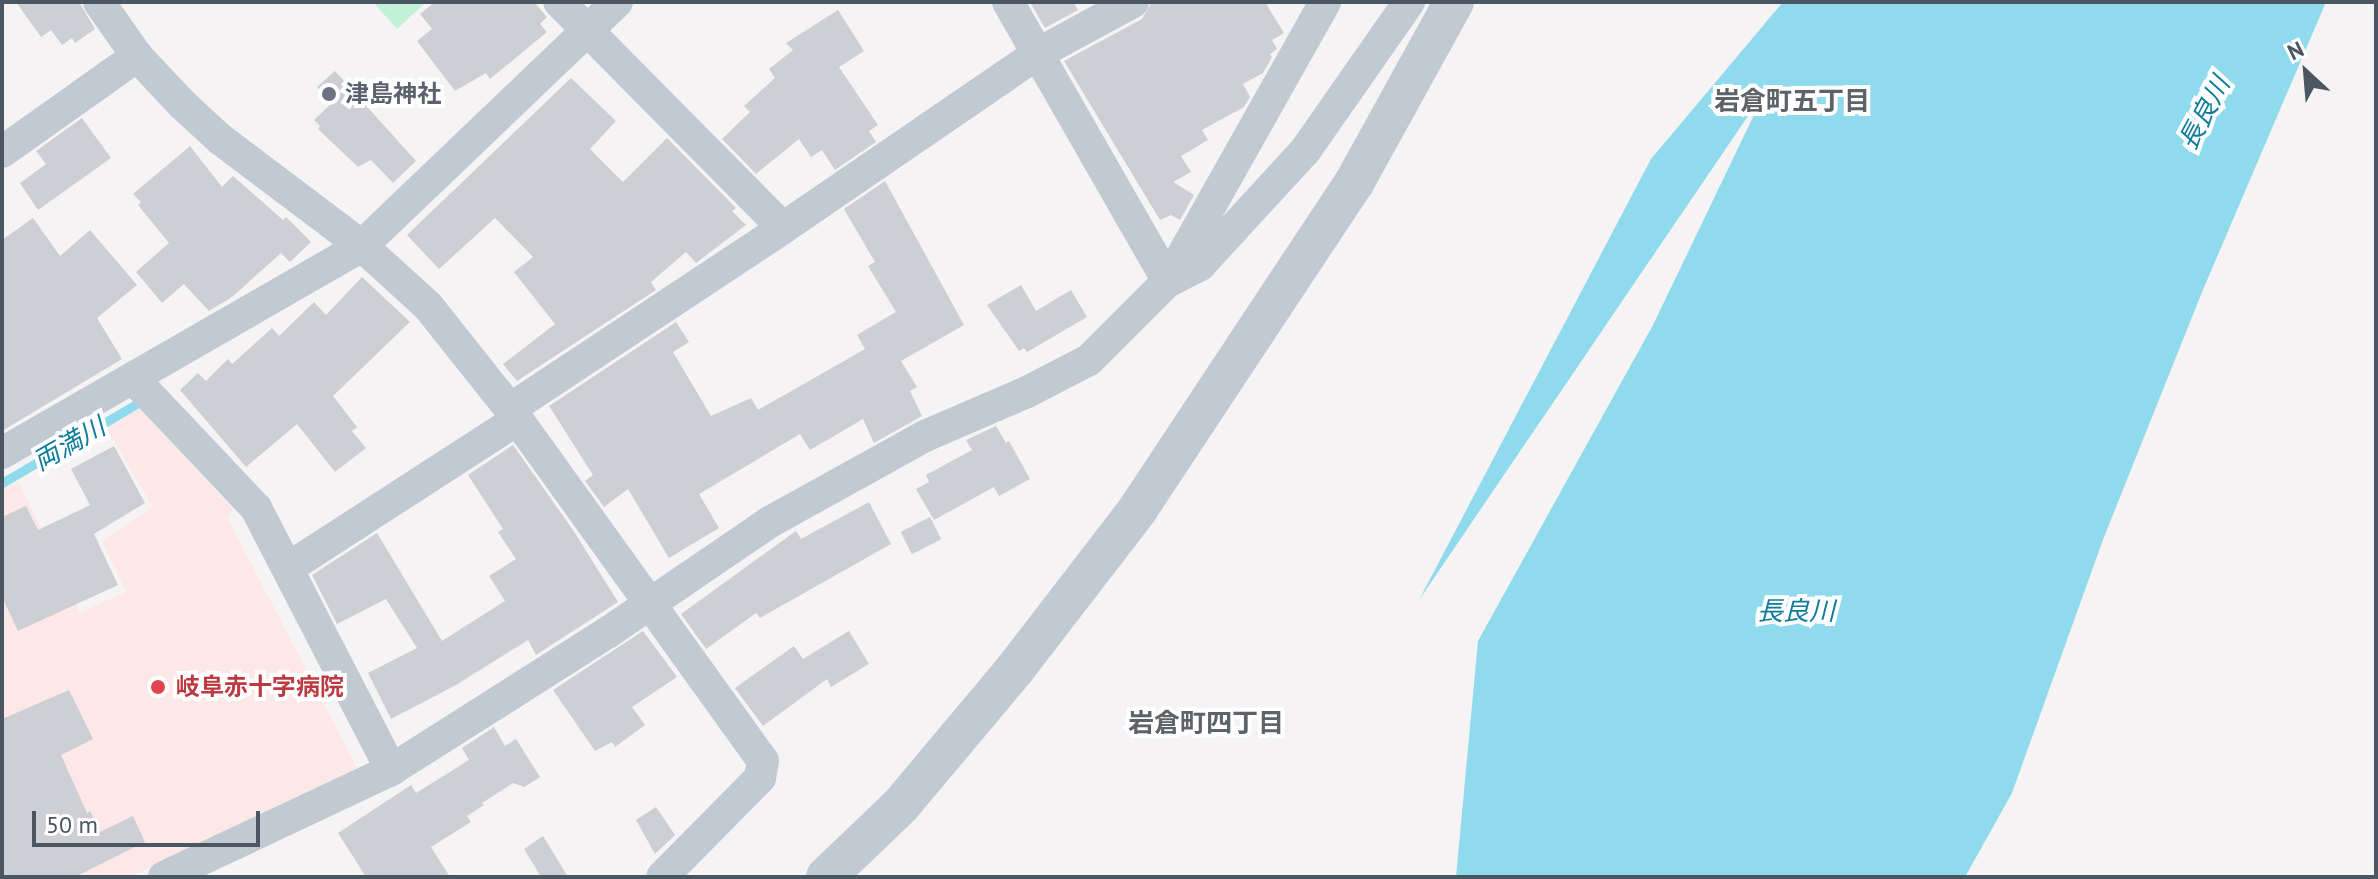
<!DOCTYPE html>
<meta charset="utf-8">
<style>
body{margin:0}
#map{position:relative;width:2378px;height:879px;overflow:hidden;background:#f5f3f3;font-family:"PT Sans","Noto Sans JP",sans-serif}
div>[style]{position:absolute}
.medical>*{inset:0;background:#fce8e6}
.green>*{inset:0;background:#c3f1d5}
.water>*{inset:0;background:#90daee}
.stream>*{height:9px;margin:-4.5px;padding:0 4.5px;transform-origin:4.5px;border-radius:4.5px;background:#90daee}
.building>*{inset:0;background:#cdcfd5;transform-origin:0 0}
.minor>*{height:32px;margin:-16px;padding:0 16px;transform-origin:16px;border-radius:16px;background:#c1cad2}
.tertiary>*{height:40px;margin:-20px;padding:0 20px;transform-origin:20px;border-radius:20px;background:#c1cad2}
.dots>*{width:22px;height:22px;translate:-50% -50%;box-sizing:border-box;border:4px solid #fff;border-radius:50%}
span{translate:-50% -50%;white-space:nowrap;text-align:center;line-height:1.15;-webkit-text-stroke:8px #fff;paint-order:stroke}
.worship-label{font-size:24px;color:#5b616d;font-weight:700}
.left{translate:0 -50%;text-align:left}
.health-label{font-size:24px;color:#be3a42;font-weight:700}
.neighbourhood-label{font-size:26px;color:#5f6368;font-weight:700}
.water-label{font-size:26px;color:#0c7c9b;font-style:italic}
.frame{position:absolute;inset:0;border:4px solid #4a5661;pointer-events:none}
.north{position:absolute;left:2266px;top:32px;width:80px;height:80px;-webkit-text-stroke:6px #fff;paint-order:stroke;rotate:334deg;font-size:22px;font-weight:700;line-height:32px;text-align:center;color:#4a5661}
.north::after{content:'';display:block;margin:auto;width:28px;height:36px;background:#4a5661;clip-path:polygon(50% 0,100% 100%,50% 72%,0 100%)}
.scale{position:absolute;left:32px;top:811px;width:228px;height:36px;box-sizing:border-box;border:4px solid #4a5661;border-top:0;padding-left:10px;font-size:24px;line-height:28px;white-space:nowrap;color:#4a5661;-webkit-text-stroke:6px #fff;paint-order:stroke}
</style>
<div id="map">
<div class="medical">
<div style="clip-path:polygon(140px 409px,233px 509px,228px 519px,357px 768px,130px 877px,2px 877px,2px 490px,19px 482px,80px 613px,126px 592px,102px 541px,153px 507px,106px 427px)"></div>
</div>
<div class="green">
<div style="clip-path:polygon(373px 2px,426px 2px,397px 29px)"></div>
</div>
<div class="water">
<div style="clip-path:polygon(1783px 2px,2326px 2px,2202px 292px,2104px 537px,2012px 793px,1965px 877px,1456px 877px,1478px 641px,1653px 325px,1767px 88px,1419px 600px,1651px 159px)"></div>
</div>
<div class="stream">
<div style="left:2px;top:483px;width:156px;rotate:-30.5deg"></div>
</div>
<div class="building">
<div style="clip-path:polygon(16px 2px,79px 2px,95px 29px,75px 43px,72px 38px,62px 45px,51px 30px,41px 37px)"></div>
<div style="clip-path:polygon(435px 2px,534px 2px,547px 17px,540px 24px,547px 32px,490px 79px,486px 73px,455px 91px,417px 41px,432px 29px,420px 14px)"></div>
<div style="clip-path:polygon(1030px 2px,1073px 2px,1078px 10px,1045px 28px)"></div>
<div style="clip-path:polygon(1152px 2px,1265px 2px,1284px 33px,1272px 40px,1277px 49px,1270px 54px,1272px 57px,1263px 73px,1243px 84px,1250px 97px,1244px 107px,1202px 130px,1208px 140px,1181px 156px,1191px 172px,1173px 182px,1194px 195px,1180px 220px,1171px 215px,1160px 220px,1064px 61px,1142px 19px)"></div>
<div style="clip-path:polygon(838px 10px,864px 51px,839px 67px,878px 125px,869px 131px,876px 142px,835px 170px,822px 150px,811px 157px,799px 139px,756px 174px,722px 139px,750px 112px,744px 106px,775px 78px,769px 69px,793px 50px,786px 43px)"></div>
<div style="clip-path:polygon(335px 71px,416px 161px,393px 183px,371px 160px,358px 167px,318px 129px,320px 126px,314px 120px,332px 103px,317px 87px)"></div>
<div style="clip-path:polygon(571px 78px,616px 121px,590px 149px,623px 182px,667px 138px,736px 208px,732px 211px,746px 225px,696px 263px,686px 252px,651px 282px,656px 290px,517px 381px,503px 364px,555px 324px,514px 272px,533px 257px,495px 218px,439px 269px,407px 235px)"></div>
<div style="clip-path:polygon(82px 118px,111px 158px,38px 210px,20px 183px,46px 164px,36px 151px)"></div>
<div style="clip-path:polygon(190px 146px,222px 187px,233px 176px,283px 220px,286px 217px,311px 242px,290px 262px,281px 253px,232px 297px,209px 311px,184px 284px,162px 303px,136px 272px,169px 243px,138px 205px,141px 202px,133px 194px)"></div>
<div style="clip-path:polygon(885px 181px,964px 325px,901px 361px,917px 387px,910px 391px,922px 416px,874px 443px,863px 419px,810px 450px,800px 434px,699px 494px,719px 528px,669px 558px,628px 489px,604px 507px,585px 481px,593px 475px,549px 406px,676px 322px,689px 342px,673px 352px,711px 416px,751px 398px,758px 410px,865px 349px,857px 335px,896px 312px,868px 266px,875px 262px,844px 209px)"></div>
<div style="clip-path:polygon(33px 218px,60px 256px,90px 230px,137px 285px,97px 318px,122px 359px,2px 431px,2px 240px)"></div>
<div style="clip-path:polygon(362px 277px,410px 322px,333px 396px,357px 427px,352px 431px,366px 448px,335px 472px,297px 424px,246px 467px,180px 390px,198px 373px,206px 381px,228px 359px,232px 364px,272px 328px,279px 336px,314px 302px,326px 315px)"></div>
<div style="clip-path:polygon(1021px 285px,1036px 311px,1071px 290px,1087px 317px,1027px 352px,1024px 348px,1019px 351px,987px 305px)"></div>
<div style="clip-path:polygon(996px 426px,1006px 443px,1009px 441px,1030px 479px,999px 496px,994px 487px,934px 520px,916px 489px,929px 482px,926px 475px,972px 450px,966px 440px)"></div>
<div style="clip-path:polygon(513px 445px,573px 530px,618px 602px,536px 655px,528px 640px,456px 685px,391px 719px,368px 673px,417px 648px,386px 599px,337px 624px,312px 575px,377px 533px,442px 641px,505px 601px,489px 576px,516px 559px,498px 532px,503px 529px,468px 475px)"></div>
<div style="clip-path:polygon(114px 446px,145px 503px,94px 534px,118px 585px,18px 631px,2px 597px,2px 517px,26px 506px,38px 530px,90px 505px,71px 469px)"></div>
<div style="clip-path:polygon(869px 502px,891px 544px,760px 618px,756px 613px,706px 649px,681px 614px,796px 531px,801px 539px)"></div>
<div style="left:930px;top:517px;width:25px;height:33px;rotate:63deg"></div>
<div style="clip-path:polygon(643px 631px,677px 677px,632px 707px,645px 725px,615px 747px,612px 742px,595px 751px,553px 690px)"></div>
<div style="clip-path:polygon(849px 631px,869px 664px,831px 687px,827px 679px,763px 726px,735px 688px,794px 646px,803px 659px)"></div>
<div style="clip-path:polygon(69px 690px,93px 739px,61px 755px,87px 813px,90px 811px,100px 832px,133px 816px,145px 842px,75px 877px,2px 877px,2px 719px)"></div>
<div style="clip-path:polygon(494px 727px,505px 746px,516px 739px,540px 777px,524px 787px,513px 783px,482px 803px,484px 805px,467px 816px,471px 822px,431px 847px,450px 877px,366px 877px,338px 833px,411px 785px,416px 793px,469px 760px,462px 748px)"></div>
<div style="clip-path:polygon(656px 807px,675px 835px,655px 854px,636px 820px)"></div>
<div style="clip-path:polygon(543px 836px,568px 877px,541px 877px,524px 849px)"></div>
</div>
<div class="minor">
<div style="left:617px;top:2px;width:353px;rotate:136.3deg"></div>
<div style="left:362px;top:246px;width:89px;rotate:42.3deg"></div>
<div style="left:428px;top:306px;width:132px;rotate:51.5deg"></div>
<div style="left:510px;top:409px;width:433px;rotate:54.3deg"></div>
<div style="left:763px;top:761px;width:17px;rotate:100deg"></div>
<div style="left:760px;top:778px;width:139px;rotate:134.7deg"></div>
<div style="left:1008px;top:2px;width:322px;rotate:60.2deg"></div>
<div style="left:2px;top:152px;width:166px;rotate:-35.4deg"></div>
<div style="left:783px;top:228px;width:310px;rotate:-34.4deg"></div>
<div style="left:1039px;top:53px;width:107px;rotate:-28.5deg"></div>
<div style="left:1171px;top:280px;width:33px;rotate:-27deg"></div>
<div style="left:1200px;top:265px;width:155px;rotate:-47.4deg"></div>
<div style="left:1305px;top:151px;width:182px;rotate:-55.1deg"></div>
<div style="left:133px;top:378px;width:179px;rotate:46.6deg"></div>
<div style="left:256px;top:508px;width:295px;rotate:62.7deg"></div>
<div style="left:391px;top:770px;width:256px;rotate:-32.4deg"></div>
<div style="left:607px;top:633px;width:195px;rotate:-34.3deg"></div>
<div style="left:768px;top:523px;width:179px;rotate:-29deg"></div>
<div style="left:925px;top:436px;width:109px;rotate:-23.3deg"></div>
<div style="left:1025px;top:393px;width:72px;rotate:-27.3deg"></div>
<div style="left:1089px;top:360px;width:112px;rotate:-45deg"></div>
<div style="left:1168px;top:281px;width:320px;rotate:-60.6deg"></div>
<div style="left:510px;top:409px;width:328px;rotate:-33.5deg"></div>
<div style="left:783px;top:228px;width:318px;rotate:-134.7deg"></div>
<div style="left:2px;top:453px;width:415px;rotate:-29.9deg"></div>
<div style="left:362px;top:246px;width:178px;rotate:-143deg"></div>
<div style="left:220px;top:139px;width:52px;rotate:-137.4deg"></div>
<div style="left:182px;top:104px;width:66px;rotate:-133.2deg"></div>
<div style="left:137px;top:56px;width:66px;rotate:-125.1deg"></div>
<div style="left:288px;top:568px;width:273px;rotate:-32.9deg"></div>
<div style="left:164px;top:877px;width:251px;rotate:-25.2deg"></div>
</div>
<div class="tertiary">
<div style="left:826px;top:877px;width:104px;rotate:-43.8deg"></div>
<div style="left:901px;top:805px;width:177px;rotate:-50deg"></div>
<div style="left:1015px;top:669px;width:202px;rotate:-52.4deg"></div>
<div style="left:1138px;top:509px;width:391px;rotate:-56.5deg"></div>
<div style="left:1354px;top:183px;width:207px;rotate:-61.1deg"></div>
</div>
<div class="dots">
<div style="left:329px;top:94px;background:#6b7280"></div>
<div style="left:158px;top:687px;background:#e0444e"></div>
</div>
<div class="worship-label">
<span class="left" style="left:345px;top:94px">津島神社</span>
</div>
<div class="health-label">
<span class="left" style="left:176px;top:687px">岐阜赤十字病院</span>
</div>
<div class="neighbourhood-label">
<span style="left:1792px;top:101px">岩倉町五丁目</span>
<span style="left:1206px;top:723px">岩倉町四丁目</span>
</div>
<div class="water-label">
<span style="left:2204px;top:113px;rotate:-62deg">長良川</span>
<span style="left:69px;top:444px;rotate:-30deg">両満川</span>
<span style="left:1796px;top:611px">長良川</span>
</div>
<div class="frame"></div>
<div class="north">N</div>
<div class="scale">50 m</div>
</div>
